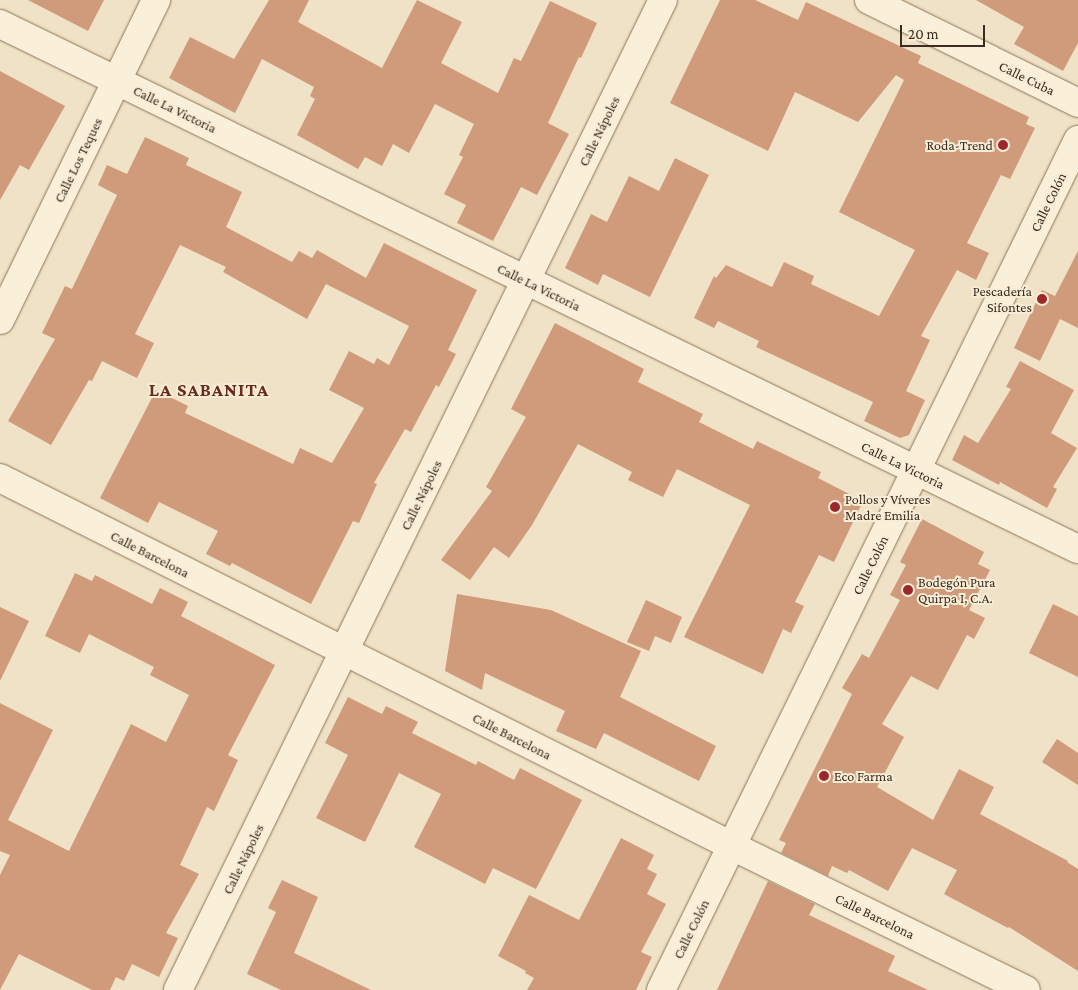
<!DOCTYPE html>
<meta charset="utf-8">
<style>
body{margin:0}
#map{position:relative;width:1078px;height:990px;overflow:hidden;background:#f0e2c6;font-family:"Crimson Pro",serif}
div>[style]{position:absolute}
.building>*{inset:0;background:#cf9b7a}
.roads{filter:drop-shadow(0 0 1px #8c745a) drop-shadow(0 0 1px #8c745a)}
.street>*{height:28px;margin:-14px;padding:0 14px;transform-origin:14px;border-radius:14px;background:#faf0da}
.dots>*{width:14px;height:14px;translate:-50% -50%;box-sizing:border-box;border:2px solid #f7ecd6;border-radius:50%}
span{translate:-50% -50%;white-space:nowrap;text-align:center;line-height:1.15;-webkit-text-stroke:4px #f7ecd6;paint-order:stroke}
.street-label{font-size:14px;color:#3c2c1f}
.poi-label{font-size:14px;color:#3c2c1f}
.right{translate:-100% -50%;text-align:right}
.left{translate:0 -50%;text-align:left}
.district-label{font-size:19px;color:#6a2b1d;font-weight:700;letter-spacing:1px}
.scale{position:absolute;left:900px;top:25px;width:85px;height:22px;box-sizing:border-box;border:2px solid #3c2c1f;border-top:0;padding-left:6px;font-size:15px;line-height:18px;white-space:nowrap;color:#3c2c1f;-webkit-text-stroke:4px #f7ecd6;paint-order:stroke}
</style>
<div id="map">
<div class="building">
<div style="clip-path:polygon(28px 0,104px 0,88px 31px)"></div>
<div style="clip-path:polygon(269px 0,309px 0,298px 22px,382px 68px,417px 0,462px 22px,441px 63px,498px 93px,514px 58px,521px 61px,550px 1px,597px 23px,581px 58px,579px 57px,548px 123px,569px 134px,537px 195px,521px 187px,493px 241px,457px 223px,466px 205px,444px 194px,463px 157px,459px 155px,474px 124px,435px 104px,409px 153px,393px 144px,382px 166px,365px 157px,358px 169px,297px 135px,315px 99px,310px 96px,314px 87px,262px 59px,235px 113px,169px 78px,190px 37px,234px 59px)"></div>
<div style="clip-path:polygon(720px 0,755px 0,798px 20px,806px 2px,921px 56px,918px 63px,1029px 117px,1026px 124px,1035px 128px,1010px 179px,1001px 175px,967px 243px,989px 253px,976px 280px,957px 270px,921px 336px,930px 340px,906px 391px,925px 400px,909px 435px,900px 438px,864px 421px,873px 402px,756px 347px,759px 341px,718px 321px,714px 328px,694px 318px,714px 276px,716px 278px,726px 265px,772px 287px,784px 262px,814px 276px,811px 284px,879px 316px,915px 250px,839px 212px,904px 80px,896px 75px,858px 122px,795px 92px,768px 151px,670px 103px)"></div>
<div style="clip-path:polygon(976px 0,1078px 0,1078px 43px,1063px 71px,1014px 44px,1024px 27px)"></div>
<div style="clip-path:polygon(0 71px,65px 106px,29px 170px,20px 165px,0 200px)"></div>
<div style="clip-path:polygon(145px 137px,189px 158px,186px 165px,242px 192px,226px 227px,292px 262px,299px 251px,312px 258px,317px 250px,366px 278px,384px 243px,477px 290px,448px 350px,456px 354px,439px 387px,436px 385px,411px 432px,405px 429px,374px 483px,377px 484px,359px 523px,353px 521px,311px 604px,232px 563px,230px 566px,206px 554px,218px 531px,159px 502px,148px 523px,100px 498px,156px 390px,188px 406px,185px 413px,293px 464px,300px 448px,332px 463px,364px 408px,329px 390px,349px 351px,374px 364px,377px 358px,389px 365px,409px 326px,326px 284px,307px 319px,223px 272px,226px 267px,180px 245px,135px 334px,154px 343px,137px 378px,102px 361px,92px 381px,89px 380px,51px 445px,8px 421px,55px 339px,42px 333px,65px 286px,72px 289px,117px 195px,98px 185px,107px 165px,127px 174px)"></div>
<div style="clip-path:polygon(675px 158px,709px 175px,650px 297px,603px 274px,598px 285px,565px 268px,591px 214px,607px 222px,629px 176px,659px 191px)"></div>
<div style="clip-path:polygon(1078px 251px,1078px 328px,1060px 319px,1040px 361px,1014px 348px,1042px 290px,1055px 296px)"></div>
<div style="clip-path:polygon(555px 323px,644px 369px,638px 382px,703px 414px,699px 422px,753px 449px,757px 441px,821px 472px,818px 478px,863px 501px,834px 562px,819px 555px,795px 602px,804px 606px,791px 633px,783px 629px,763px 674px,684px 637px,750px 505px,677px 469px,663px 497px,628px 480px,632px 472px,578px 444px,532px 525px,509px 558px,494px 547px,470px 580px,441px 560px,492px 491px,486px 487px,526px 417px,511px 409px)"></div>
<div style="clip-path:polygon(1020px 361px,1074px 390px,1051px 433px,1077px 448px,1053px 487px,1057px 489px,1047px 508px,1000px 482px,999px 485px,952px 460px,964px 435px,978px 443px,1011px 389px,1006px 387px)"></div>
<div style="clip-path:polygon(922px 519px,984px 552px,978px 564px,990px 570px,969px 610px,985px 618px,974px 639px,967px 635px,938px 690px,911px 676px,882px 724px,904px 737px,877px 787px,933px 820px,959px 769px,994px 787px,980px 814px,1068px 861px,1067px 862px,1078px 869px,1078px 971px,1009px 927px,1008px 928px,944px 894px,957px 870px,912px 848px,888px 891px,849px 870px,847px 873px,832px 866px,828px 876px,781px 853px,786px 843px,779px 840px,852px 694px,842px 688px,862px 654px,869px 658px,900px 600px,890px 595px,906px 565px,900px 562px)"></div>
<div style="clip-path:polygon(75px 573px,92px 581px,95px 575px,152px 604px,160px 588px,188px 602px,181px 616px,275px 665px,228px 755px,238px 760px,214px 811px,207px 807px,180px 865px,199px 874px,166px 933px,178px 938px,159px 977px,132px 964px,124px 981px,116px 977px,110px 990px,92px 990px,19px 954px,0 990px,0 875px,10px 855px,0 851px,0 703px,53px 730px,8px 820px,69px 851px,131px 724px,166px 742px,189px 695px,150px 675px,154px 667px,89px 634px,80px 653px,45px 636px)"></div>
<div style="clip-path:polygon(457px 594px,551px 610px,641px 651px,620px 697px,716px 746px,699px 781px,604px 733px,596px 749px,556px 731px,565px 711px,485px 673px,482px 690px,445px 671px)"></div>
<div style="clip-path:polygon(646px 600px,682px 617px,671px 643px,655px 636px,649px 651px,627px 642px)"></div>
<div style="clip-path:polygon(1053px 604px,1078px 616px,1078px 677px,1029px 653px)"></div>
<div style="clip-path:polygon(0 607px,29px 621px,0 681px)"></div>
<div style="clip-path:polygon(348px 697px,382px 714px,386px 706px,418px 722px,412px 733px,476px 765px,478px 761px,514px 780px,520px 768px,582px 800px,536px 889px,493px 868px,485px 884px,414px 847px,441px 794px,399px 773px,365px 842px,316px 818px,348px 755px,325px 743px)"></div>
<div style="clip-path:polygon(1057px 739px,1078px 753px,1078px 785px,1042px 762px)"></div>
<div style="clip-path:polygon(621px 838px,654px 855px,647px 869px,657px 874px,647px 894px,666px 904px,641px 952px,652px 957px,636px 990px,527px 990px,534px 978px,525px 973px,526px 971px,498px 956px,529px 895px,579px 920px)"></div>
<div style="clip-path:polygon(282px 880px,318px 897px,294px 953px,371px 990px,281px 990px,247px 974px,276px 912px,268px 908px)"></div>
<div style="clip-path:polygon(768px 881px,815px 904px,809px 915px,895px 956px,888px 971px,928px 990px,717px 990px)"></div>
</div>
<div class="roads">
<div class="street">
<div style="left:869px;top:0;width:233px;rotate:26.2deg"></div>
<div style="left:0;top:24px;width:1199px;rotate:25.97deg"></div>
<div style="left:0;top:320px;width:356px;rotate:-64deg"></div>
<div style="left:0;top:478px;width:819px;rotate:26.69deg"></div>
<div style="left:732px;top:846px;width:327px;rotate:26.1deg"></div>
<div style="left:178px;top:990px;width:1102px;rotate:-63.9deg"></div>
<div style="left:661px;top:990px;width:947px;rotate:-63.87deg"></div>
</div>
</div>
<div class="dots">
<div style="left:1003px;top:145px;background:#9d282c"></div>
<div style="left:1042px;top:299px;background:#9d282c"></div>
<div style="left:835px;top:507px;background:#9d282c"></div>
<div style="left:908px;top:590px;background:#9d282c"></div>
<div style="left:824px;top:776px;background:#9d282c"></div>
</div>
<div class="street-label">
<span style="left:1027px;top:78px;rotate:26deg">Calle Cuba</span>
<span style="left:175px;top:109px;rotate:26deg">Calle La Victoria</span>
<span style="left:599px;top:131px;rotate:-64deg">Calle Nápoles</span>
<span style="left:78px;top:160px;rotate:-64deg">Calle Los Teques</span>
<span style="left:1048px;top:202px;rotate:-64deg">Calle Colón</span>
<span style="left:539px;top:287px;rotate:26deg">Calle La Victoria</span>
<span style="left:903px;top:465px;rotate:26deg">Calle La Victoria</span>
<span style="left:421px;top:495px;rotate:-64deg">Calle Nápoles</span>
<span style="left:150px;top:554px;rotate:27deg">Calle Barcelona</span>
<span style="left:870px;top:565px;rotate:-64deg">Calle Colón</span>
<span style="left:512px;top:736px;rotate:27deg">Calle Barcelona</span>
<span style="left:243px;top:859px;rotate:-64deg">Calle Nápoles</span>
<span style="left:875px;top:916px;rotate:26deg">Calle Barcelona</span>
<span style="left:691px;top:929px;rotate:-64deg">Calle Colón</span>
</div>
<div class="poi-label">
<span class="right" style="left:993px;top:145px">Roda-Trend</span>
<span class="right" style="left:1032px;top:299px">Pescadería<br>Sifontes</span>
<span class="left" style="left:845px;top:507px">Pollos y Víveres<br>Madre Emilia</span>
<span class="left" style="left:918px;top:590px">Bodegón Pura<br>Quirpa I, C.A.</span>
<span class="left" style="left:834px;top:776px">Eco Farma</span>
</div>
<div class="district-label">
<span style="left:209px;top:390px">LA SABANITA</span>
</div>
<div class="scale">20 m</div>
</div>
